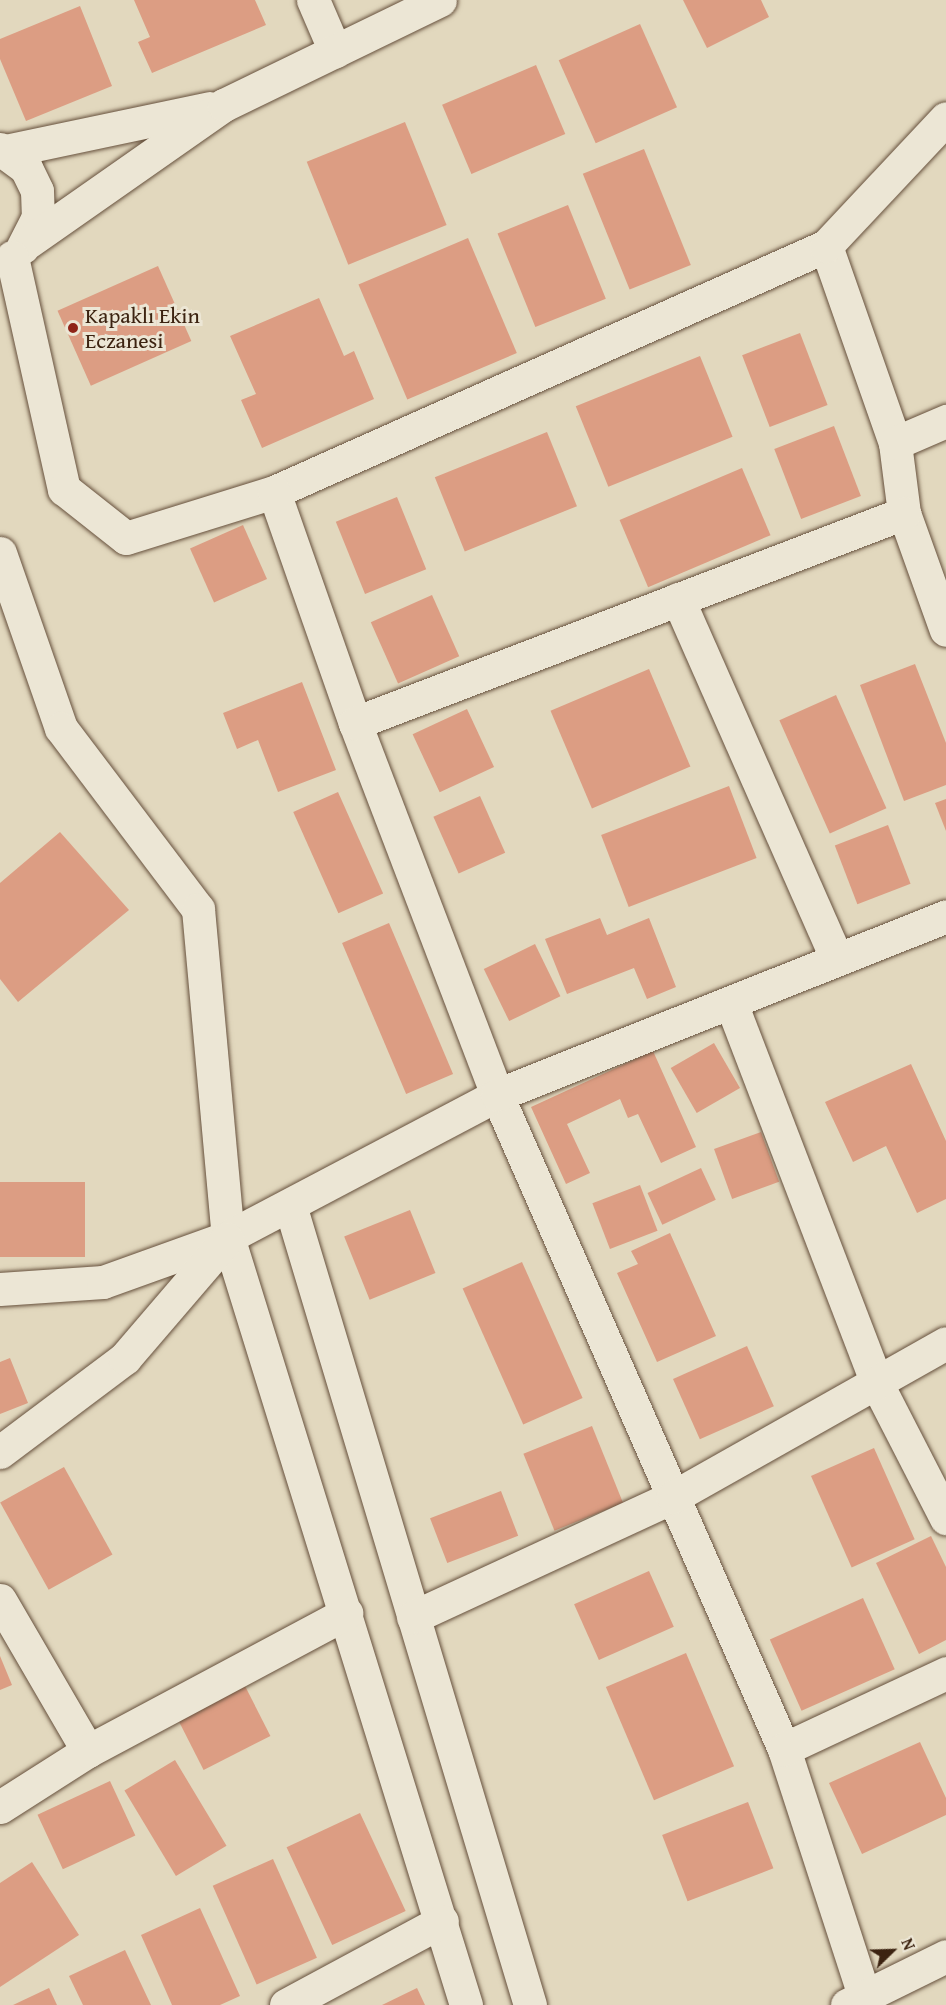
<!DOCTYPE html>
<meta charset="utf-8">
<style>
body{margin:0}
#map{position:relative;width:946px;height:2005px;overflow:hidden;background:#e2d8be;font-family:"Gentium Book Plus",serif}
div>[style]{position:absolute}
.building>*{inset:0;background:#dc9d83;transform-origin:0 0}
.roads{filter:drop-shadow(0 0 2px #66503c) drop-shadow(0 0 2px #66503c)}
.minor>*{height:33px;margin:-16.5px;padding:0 16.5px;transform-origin:16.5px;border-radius:16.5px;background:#ece6d5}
.dots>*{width:16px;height:16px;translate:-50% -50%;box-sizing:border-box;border:3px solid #ece6d5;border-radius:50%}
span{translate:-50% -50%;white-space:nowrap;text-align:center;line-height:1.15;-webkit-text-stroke:6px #ece6d5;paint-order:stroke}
.poi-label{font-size:22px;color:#3c2311}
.left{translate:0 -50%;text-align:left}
.north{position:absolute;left:862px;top:1921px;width:60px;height:60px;-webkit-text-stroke:4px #ece6d5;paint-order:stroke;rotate:67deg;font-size:16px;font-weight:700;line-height:24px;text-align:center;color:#3c2311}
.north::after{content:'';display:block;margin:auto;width:21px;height:27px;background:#3c2311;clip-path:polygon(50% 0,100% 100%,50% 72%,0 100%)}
</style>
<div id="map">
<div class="building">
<div style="clip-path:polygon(134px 0,255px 0,266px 25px,152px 73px,138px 42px,150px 37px)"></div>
<div style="clip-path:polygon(683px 0,761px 0,769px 17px,707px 48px)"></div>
<div style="clip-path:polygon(80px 6px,112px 86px,26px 121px,0 59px,0 39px)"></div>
<div style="left:640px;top:24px;width:91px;height:89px;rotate:66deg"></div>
<div style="left:536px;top:65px;width:75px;height:102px;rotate:67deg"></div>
<div style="left:405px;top:122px;width:111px;height:106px;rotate:68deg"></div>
<div style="left:644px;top:149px;width:125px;height:66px;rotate:68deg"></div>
<div style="left:568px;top:205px;width:101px;height:76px;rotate:68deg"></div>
<div style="left:468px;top:238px;width:125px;height:119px;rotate:67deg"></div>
<div style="left:158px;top:266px;width:82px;height:110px;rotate:66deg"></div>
<div style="clip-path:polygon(319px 298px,344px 356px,354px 351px,374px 399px,262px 448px,241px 400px,256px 394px,230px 336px)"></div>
<div style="left:800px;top:333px;width:77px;height:62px;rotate:69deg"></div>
<div style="left:700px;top:356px;width:87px;height:134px;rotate:68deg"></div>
<div style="left:834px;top:426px;width:75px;height:64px;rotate:69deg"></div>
<div style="left:547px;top:432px;width:80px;height:121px;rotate:68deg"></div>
<div style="left:742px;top:468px;width:73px;height:133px;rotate:67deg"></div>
<div style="left:397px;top:497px;width:78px;height:66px;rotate:68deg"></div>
<div style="left:243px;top:525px;width:59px;height:58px;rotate:66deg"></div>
<div style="left:432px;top:595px;width:67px;height:67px;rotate:66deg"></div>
<div style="clip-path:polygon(915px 664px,946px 743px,946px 785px,904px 801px,860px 685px)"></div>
<div style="left:649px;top:669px;width:106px;height:107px;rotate:67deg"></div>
<div style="clip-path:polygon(302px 682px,336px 770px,278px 792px,258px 740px,237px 749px,223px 713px)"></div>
<div style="left:836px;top:695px;width:124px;height:62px;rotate:66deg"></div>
<div style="left:467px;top:709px;width:64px;height:60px;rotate:65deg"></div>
<div style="left:729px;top:786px;width:77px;height:137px;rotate:69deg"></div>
<div style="left:338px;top:792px;width:111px;height:49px;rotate:66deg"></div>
<div style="left:480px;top:796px;width:62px;height:51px;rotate:66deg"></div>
<div style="clip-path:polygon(946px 799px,946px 831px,935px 803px)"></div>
<div style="left:888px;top:825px;width:63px;height:57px;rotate:69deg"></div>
<div style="clip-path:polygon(60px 832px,129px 910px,18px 1002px,0 979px,0 883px)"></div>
<div style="clip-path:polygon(600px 918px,607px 935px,649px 918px,676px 987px,647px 999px,634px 968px,567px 994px,545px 939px)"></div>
<div style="left:389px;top:923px;width:164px;height:51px;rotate:67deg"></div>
<div style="left:535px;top:944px;width:58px;height:57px;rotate:64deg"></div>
<div style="left:714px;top:1043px;width:52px;height:50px;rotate:60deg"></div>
<div style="clip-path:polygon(653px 1051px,696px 1147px,661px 1163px,638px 1114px,628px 1118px,620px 1099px,567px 1124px,590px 1173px,566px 1184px,531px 1107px)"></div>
<div style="clip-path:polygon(911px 1064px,946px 1141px,946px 1199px,917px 1213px,886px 1146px,853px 1162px,825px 1102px)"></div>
<div style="left:761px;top:1132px;width:53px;height:50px;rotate:70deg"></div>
<div style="left:701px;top:1168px;width:35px;height:59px;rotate:65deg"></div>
<div style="left:85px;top:1182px;width:75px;height:85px;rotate:90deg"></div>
<div style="left:640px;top:1185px;width:49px;height:51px;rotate:69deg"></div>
<div style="left:410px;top:1210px;width:68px;height:71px;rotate:68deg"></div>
<div style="clip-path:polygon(670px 1233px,716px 1336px,657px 1362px,617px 1273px,638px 1264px,631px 1251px)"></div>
<div style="left:522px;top:1262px;width:149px;height:65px;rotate:66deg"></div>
<div style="left:747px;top:1346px;width:66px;height:81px;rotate:66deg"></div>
<div style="clip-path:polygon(10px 1358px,28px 1403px,0 1414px,0 1362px)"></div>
<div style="left:592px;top:1426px;width:83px;height:74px;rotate:68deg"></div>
<div style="left:874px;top:1448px;width:100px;height:69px;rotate:66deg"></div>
<div style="left:64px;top:1467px;width:100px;height:73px;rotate:61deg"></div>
<div style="left:501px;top:1491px;width:48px;height:76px;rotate:69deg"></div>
<div style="clip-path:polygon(931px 1536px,946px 1567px,946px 1640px,919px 1654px,876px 1563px)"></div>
<div style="left:649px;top:1571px;width:61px;height:82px;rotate:66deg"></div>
<div style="left:863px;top:1598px;width:78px;height:102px;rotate:66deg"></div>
<div style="left:686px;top:1653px;width:123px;height:87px;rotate:67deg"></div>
<div style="clip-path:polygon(0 1656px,12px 1685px,0 1690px)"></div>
<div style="left:245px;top:1686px;width:56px;height:75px;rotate:63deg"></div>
<div style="clip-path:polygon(920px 1742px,946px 1798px,946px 1815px,862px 1854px,829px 1783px)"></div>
<div style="left:175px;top:1760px;width:100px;height:59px;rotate:59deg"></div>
<div style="left:110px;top:1781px;width:60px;height:80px;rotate:65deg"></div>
<div style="left:748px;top:1802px;width:71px;height:92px;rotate:69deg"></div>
<div style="left:360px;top:1813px;width:108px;height:81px;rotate:65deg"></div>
<div style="left:273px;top:1859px;width:108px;height:66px;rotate:66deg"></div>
<div style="clip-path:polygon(32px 1862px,79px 1935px,0 1987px,0 1883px)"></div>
<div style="clip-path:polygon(200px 1908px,240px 1996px,220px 2005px,172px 2005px,141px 1935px)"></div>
<div style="clip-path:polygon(125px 1950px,151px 2005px,83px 2005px,69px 1976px)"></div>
<div style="clip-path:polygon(49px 1988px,57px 2005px,13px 2005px)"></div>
<div style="clip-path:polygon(417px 1988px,425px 2005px,382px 2005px)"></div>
</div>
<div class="roads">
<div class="minor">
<div style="left:313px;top:0;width:56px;rotate:66.7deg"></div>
<div style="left:0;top:149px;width:32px;rotate:36deg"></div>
<div style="left:26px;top:168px;width:25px;rotate:64deg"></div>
<div style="left:37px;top:191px;width:26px;rotate:88deg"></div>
<div style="left:38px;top:217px;width:34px;rotate:117deg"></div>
<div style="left:6px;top:151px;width:208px;rotate:-11.9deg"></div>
<div style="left:28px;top:242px;width:239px;rotate:-35deg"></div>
<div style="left:224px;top:105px;width:240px;rotate:-25.9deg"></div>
<div style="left:826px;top:246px;width:209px;rotate:70.7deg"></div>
<div style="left:895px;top:443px;width:71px;rotate:82.7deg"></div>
<div style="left:904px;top:513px;width:124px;rotate:70.3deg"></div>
<div style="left:12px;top:257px;width:238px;rotate:77.4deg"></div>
<div style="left:64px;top:489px;width:79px;rotate:38.3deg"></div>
<div style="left:126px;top:538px;width:155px;rotate:-17.3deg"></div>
<div style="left:274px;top:492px;width:604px;rotate:-24.02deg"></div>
<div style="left:826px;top:246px;width:175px;rotate:-46.8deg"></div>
<div style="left:895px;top:443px;width:56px;rotate:-23.3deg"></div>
<div style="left:274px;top:492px;width:245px;rotate:70.7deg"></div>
<div style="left:355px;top:723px;width:398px;rotate:69.1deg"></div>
<div style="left:497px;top:1095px;width:714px;rotate:66.31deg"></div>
<div style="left:784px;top:1749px;width:269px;rotate:72deg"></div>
<div style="left:0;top:553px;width:185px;rotate:70.8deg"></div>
<div style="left:61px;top:728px;width:227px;rotate:52.9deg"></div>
<div style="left:198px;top:909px;width:329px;rotate:84.8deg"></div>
<div style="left:228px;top:1237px;width:804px;rotate:72.78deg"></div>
<div style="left:678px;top:599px;width:392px;rotate:66.2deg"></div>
<div style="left:355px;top:723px;width:588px;rotate:-20.93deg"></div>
<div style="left:731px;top:1003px;width:408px;rotate:69deg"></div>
<div style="left:877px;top:1384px;width:151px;rotate:62.8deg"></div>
<div style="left:290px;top:1205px;width:835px;rotate:73.3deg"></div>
<div style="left:0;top:1289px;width:103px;rotate:-3.9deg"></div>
<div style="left:103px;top:1282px;width:133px;rotate:-19.8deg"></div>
<div style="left:228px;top:1237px;width:304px;rotate:-27.8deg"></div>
<div style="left:497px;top:1095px;width:483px;rotate:-21.7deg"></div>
<div style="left:0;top:1452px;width:156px;rotate:-36.9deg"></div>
<div style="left:125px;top:1358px;width:157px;rotate:-49.4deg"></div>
<div style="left:0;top:1600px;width:175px;rotate:59.8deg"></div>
<div style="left:413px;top:1617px;width:286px;rotate:-24.8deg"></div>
<div style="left:673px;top:1497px;width:313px;rotate:-29.4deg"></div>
<div style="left:784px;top:1749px;width:179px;rotate:-25.1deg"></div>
<div style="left:0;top:1807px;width:104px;rotate:-32.5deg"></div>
<div style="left:88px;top:1751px;width:293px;rotate:-28.1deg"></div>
<div style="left:286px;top:2005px;width:177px;rotate:-28.3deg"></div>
<div style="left:847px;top:2005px;width:110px;rotate:-26.3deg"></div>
</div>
</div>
<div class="dots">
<div style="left:73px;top:328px;background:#8f2418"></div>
</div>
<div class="poi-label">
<span class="left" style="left:85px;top:328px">Kapaklı Ekin<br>Eczanesi</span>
</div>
<div class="north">N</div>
</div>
